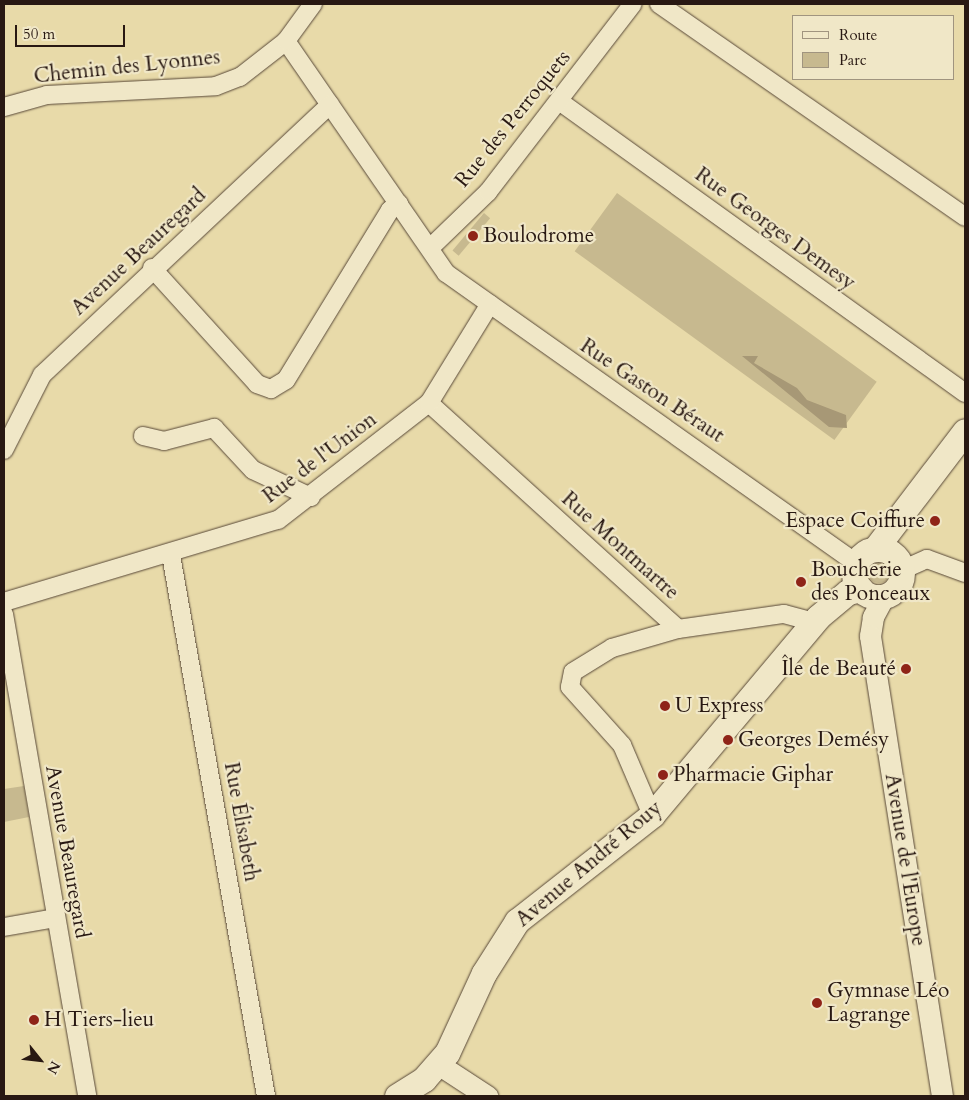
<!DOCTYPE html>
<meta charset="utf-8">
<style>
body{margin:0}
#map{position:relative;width:969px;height:1100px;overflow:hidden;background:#e8daa9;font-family:Cardo,serif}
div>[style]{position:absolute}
.green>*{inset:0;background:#c7b98f;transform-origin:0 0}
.round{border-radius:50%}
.water>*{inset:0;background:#a79876}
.roads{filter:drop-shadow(0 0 1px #584838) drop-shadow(0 0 1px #584838)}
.minor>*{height:18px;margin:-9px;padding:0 9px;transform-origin:9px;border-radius:9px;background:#f0e7c7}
.tertiary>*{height:21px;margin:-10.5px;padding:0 10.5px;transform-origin:10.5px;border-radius:10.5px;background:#f0e7c7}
.secondary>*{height:25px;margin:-12.5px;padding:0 12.5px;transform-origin:12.5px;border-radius:12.5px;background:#f0e7c7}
.secondary>.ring{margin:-12.5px;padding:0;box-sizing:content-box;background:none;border:25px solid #f0e7c7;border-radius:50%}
.dots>*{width:14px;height:14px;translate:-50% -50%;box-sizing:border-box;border:2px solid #f0e7c7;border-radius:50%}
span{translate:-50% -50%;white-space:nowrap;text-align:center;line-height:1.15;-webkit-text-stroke:4.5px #f0e7c7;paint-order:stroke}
.street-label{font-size:21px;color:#281812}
.poi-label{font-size:21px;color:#281812}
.left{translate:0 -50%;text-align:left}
.right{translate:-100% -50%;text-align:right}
.frame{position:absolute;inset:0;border:5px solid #281812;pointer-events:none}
.legend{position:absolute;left:792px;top:15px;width:162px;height:65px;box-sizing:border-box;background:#f0e7c7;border:1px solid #a0947f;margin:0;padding:6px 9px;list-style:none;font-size:15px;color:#281812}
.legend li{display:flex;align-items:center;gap:10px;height:25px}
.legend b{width:25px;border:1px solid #a0947f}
.north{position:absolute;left:15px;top:1035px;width:50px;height:50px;-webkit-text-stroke:4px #f0e7c7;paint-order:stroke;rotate:119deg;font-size:14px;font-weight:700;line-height:20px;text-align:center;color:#281812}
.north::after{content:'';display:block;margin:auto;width:18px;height:22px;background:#281812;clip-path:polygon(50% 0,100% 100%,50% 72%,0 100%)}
.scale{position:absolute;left:15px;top:25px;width:110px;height:22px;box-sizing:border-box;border:2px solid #281812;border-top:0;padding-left:6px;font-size:15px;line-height:18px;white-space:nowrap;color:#281812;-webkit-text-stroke:4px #f0e7c7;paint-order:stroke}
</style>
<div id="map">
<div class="green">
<div style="left:617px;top:193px;width:321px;height:72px;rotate:36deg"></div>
<div style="left:484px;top:213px;width:8px;height:49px;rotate:40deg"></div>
<div class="round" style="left:868px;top:561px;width:22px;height:22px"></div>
<div style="clip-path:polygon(24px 786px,29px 817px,4px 822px,4px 789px)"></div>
</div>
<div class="water">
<div style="clip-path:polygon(742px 356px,758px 356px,754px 363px,797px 388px,807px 400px,846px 415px,847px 428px,829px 427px)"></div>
</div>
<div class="roads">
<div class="minor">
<div style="left:659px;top:4px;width:373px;rotate:34.8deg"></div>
<div style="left:286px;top:41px;width:282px;rotate:55.4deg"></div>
<div style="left:446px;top:273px;width:502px;rotate:35.27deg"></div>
<div style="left:559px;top:101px;width:500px;rotate:35.72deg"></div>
<div style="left:4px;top:107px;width:45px;rotate:-15.6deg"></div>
<div style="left:47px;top:95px;width:169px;rotate:-3deg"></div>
<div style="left:216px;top:86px;width:26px;rotate:-21deg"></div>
<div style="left:240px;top:77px;width:58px;rotate:-38deg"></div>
<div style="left:286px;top:41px;width:46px;rotate:-53.9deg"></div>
<div style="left:430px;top:248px;width:81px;rotate:-44deg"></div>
<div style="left:488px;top:192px;width:237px;rotate:-52.4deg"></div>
<div style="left:152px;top:268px;width:156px;rotate:47.8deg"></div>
<div style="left:257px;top:384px;width:15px;rotate:20deg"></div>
<div style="left:271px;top:389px;width:17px;rotate:-31deg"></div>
<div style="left:286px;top:380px;width:199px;rotate:-58.5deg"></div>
<div style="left:390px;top:210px;width:11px;rotate:-34deg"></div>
<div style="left:429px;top:403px;width:336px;rotate:42.2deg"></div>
<div style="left:143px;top:436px;width:22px;rotate:13deg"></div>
<div style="left:164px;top:441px;width:52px;rotate:-14.6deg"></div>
<div style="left:214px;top:428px;width:57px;rotate:47.1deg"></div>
<div style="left:253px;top:470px;width:64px;rotate:25deg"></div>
<div style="left:4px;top:450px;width:84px;rotate:-63.1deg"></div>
<div style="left:42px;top:375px;width:395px;rotate:-43.2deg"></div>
<div style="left:171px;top:555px;width:549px;rotate:80.04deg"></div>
<div style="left:902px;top:570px;width:27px;rotate:-24deg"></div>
<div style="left:927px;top:559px;width:40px;rotate:20.2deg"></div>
<div style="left:4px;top:602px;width:286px;rotate:-16.7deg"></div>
<div style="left:278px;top:520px;width:191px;rotate:-37.8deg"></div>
<div style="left:429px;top:403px;width:116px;rotate:-58.4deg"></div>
<div style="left:4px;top:614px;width:489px;rotate:80.2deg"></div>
<div style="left:652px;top:815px;width:76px;rotate:-113.2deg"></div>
<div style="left:622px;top:745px;width:78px;rotate:-131.9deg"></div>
<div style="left:570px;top:687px;width:15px;rotate:-79deg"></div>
<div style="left:573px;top:672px;width:46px;rotate:-31.6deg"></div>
<div style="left:612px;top:648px;width:69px;rotate:-16.1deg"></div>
<div style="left:678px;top:629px;width:107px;rotate:-8.1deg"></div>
<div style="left:784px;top:614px;width:31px;rotate:15deg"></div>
<div style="left:4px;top:927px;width:53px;rotate:-9.8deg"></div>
</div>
<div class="tertiary">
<div style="left:884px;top:596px;width:24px;rotate:118deg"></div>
<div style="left:873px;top:617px;width:19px;rotate:99deg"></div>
<div style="left:870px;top:636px;width:466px;rotate:81.1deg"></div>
<div style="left:438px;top:1064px;width:59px;rotate:33.1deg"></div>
</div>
<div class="secondary">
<div style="left:875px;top:549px;width:148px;rotate:-52.7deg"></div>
<div class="ring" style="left:854px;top:549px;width:23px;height:23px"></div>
<div style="left:397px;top:1096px;width:32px;rotate:-32deg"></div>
<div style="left:424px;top:1079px;width:35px;rotate:-49deg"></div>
<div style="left:447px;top:1053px;width:88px;rotate:-65.2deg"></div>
<div style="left:484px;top:973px;width:62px;rotate:-57.6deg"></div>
<div style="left:517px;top:921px;width:172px;rotate:-38.1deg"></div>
<div style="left:652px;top:815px;width:258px;rotate:-50deg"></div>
<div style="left:818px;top:617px;width:39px;rotate:-40deg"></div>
<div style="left:848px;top:592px;width:13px;rotate:-13deg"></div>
</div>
</div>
<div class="dots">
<div style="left:473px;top:236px;background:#8f2418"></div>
<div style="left:935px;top:521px;background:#8f2418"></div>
<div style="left:801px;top:582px;background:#8f2418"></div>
<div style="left:906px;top:669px;background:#8f2418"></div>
<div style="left:665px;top:706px;background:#8f2418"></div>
<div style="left:728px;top:740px;background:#8f2418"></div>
<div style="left:663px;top:775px;background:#8f2418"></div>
<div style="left:817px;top:1003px;background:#8f2418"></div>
<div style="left:34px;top:1020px;background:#8f2418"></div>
</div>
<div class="street-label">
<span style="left:127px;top:67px;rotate:-6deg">Chemin des Lyonnes</span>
<span style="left:513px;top:119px;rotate:-51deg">Rue des Perroquets</span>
<span style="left:775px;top:229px;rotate:36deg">Rue Georges Demesy</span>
<span style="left:139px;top:252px;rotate:-43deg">Avenue Beauregard</span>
<span style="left:652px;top:391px;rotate:34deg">Rue Gaston Béraut</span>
<span style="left:320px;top:458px;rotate:-37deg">Rue de l'Union</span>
<span style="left:620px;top:546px;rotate:42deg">Rue Montmartre</span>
<span style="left:241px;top:822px;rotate:80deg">Rue Élisabeth</span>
<span style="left:67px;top:852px;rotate:80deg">Avenue Beauregard</span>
<span style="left:905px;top:860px;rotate:81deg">Avenue de l'Europe</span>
<span style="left:589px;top:864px;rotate:-40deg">Avenue André Rouy</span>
</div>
<div class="poi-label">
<span class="left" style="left:483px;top:236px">Boulodrome</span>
<span class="right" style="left:925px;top:521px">Espace Coiffure</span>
<span class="left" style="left:811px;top:582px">Boucherie<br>des Ponceaux</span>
<span class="right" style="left:896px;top:669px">Île de Beauté</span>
<span class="left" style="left:675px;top:706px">U Express</span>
<span class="left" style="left:738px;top:740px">Georges Demésy</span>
<span class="left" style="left:673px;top:775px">Pharmacie Giphar</span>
<span class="left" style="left:827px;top:1003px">Gymnase Léo<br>Lagrange</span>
<span class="left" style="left:44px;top:1020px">H Tiers-lieu</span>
</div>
<div class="frame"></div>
<ul class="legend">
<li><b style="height:6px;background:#f0e7c7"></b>Route</li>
<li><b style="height:14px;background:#c7b98f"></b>Parc</li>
</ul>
<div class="north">N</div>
<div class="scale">50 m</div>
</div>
